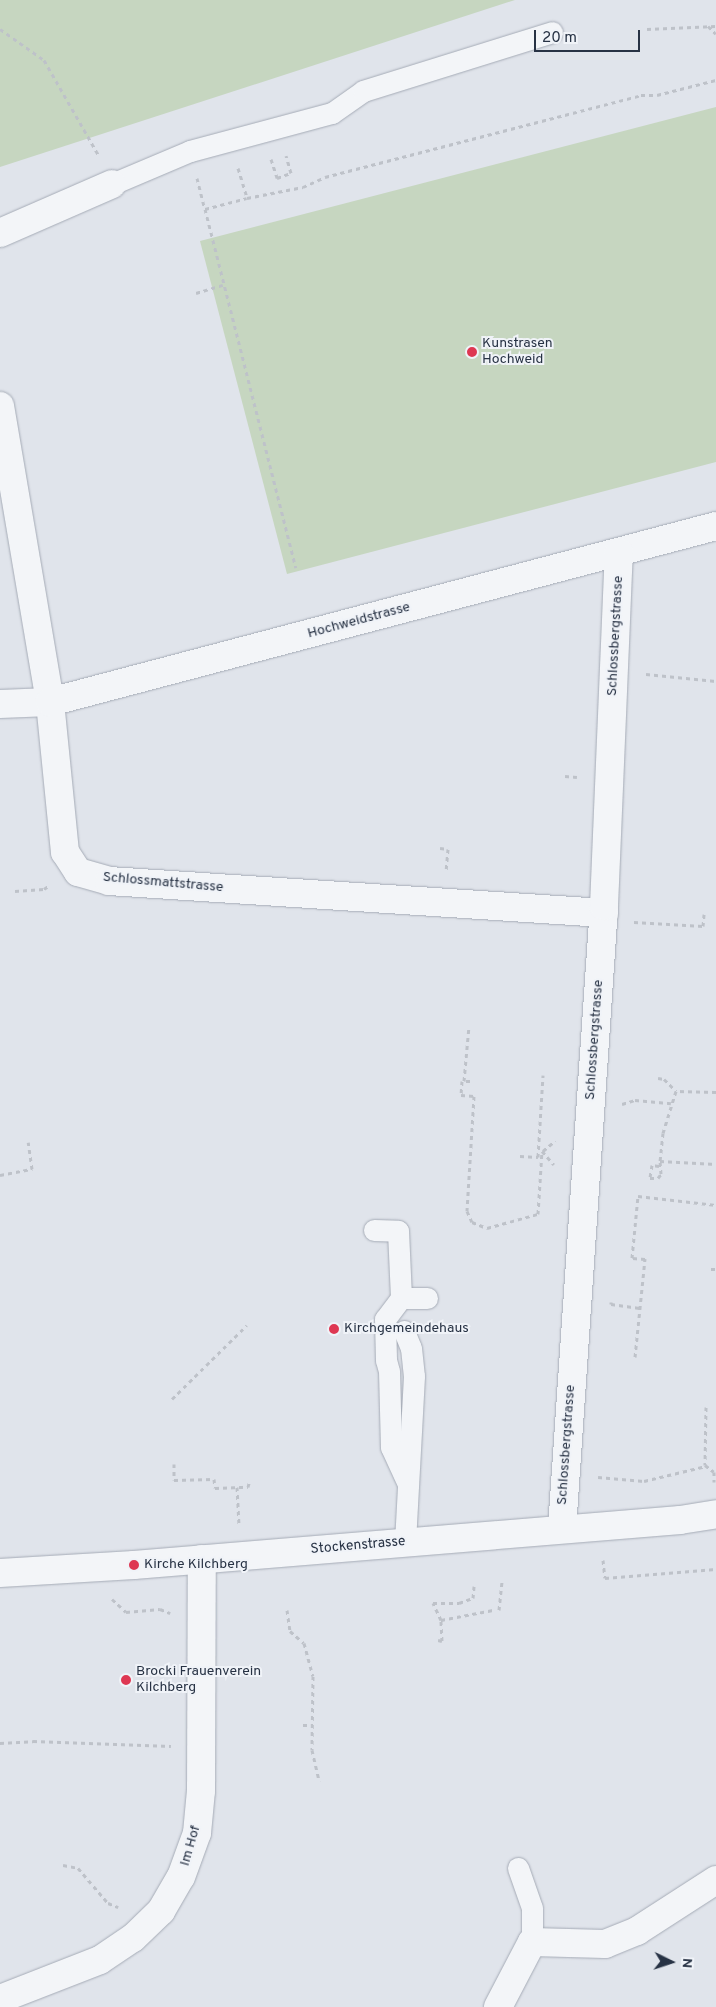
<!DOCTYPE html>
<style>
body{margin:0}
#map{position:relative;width:716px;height:2007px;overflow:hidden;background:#e0e4eb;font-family:Overpass,sans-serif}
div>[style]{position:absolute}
.green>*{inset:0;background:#c6d6c0}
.path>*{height:3px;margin-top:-1.5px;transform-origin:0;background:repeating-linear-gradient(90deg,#bec2c9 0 4px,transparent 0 8px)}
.roads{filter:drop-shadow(0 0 1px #a5abb6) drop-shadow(0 0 1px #a5abb6)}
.service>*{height:21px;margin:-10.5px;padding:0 10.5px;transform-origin:10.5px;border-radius:10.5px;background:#f3f5f8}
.minor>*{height:28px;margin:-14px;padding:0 14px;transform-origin:14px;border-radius:14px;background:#f3f5f8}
.dots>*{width:14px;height:14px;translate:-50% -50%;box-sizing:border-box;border:2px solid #f0f3f8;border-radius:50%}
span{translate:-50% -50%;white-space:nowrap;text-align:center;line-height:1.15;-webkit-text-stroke:4px #f0f3f8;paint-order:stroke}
.poi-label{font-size:14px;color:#273244}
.left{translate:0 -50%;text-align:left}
.street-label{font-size:14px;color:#273244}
.north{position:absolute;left:646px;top:1937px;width:50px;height:50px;-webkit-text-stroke:4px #f0f3f8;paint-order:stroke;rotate:94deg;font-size:14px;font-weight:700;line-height:20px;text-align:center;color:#273244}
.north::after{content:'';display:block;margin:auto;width:18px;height:22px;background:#273244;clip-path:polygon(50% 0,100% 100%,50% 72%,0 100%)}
.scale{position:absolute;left:534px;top:30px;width:106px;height:22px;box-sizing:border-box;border:2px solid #273244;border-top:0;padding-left:6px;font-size:15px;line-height:18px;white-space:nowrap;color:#273244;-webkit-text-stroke:4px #f0f3f8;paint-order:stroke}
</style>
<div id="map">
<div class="green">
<div style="clip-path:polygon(0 0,515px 0,0 167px)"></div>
<div style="clip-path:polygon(716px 107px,716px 462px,287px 574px,200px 241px)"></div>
</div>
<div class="path">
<div style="left:708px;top:26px;width:11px;rotate:45deg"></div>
<div style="left:0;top:29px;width:54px;rotate:35.2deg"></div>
<div style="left:44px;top:60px;width:111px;rotate:60.2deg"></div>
<div style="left:647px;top:29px;width:69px;rotate:-2.5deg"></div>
<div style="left:271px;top:159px;width:20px;rotate:72deg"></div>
<div style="left:277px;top:178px;width:15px;rotate:-20deg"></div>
<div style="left:291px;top:173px;width:18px;rotate:-106deg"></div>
<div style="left:238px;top:168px;width:31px;rotate:73deg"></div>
<div style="left:247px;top:198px;width:57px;rotate:-11.1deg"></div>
<div style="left:303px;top:187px;width:24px;rotate:-24deg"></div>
<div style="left:325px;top:177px;width:326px;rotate:-14.5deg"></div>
<div style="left:641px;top:95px;width:16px"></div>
<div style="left:657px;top:95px;width:61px;rotate:-14.3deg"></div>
<div style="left:197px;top:178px;width:32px;rotate:76deg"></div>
<div style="left:205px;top:209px;width:43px;rotate:-14.7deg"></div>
<div style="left:205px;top:209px;width:370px;rotate:75.8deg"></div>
<div style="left:196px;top:293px;width:28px;rotate:-17deg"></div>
<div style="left:646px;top:674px;width:70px;rotate:5.7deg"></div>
<div style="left:565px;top:776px;width:12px;rotate:5deg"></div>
<div style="left:440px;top:848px;width:8px;rotate:7deg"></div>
<div style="left:448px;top:849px;width:21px;rotate:95deg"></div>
<div style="left:15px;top:891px;width:29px;rotate:-4deg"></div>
<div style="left:44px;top:889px;width:7px;rotate:-34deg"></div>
<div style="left:634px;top:922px;width:69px;rotate:3.3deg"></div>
<div style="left:703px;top:926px;width:12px;rotate:-85deg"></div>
<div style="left:658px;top:1078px;width:6px;rotate:9deg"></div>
<div style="left:664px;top:1079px;width:17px;rotate:45deg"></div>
<div style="left:464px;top:1081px;width:55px;rotate:-84.8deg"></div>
<div style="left:470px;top:1081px;width:8px;rotate:180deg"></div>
<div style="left:462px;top:1081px;width:14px;rotate:94deg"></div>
<div style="left:461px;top:1095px;width:13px;rotate:4deg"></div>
<div style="left:474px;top:1096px;width:115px;rotate:93.5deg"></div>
<div style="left:467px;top:1211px;width:12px;rotate:66deg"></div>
<div style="left:472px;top:1222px;width:16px;rotate:22deg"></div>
<div style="left:487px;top:1228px;width:53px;rotate:-15.4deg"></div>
<div style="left:538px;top:1214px;width:63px;rotate:-86.4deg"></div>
<div style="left:716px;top:1092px;width:40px;rotate:-178.6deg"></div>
<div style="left:676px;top:1091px;width:44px;rotate:107.2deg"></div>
<div style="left:663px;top:1133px;width:28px;rotate:96deg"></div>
<div style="left:660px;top:1161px;width:56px;rotate:3.1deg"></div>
<div style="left:622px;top:1104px;width:14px;rotate:-17deg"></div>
<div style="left:635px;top:1100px;width:36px;rotate:5deg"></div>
<div style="left:542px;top:1151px;width:18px;rotate:49deg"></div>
<div style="left:543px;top:1151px;width:16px;rotate:-40deg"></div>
<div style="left:520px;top:1156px;width:18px;rotate:3deg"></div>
<div style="left:538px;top:1157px;width:82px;rotate:-86.5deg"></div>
<div style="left:659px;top:1166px;width:7px;rotate:-172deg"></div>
<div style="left:652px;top:1165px;width:13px;rotate:99deg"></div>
<div style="left:650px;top:1178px;width:8px"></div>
<div style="left:658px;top:1178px;width:5px;rotate:-53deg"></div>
<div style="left:661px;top:1174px;width:13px;rotate:-94deg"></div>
<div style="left:0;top:1175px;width:33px;rotate:-11deg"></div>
<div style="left:32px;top:1169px;width:27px;rotate:-98deg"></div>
<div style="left:711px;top:1269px;width:5px"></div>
<div style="left:611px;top:1302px;width:2px;rotate:90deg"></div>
<div style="left:611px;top:1304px;width:29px;rotate:8deg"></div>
<div style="left:635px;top:1357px;width:99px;rotate:-84.2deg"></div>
<div style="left:645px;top:1259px;width:13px;rotate:-176deg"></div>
<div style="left:632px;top:1258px;width:62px;rotate:-84.5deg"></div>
<div style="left:638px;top:1196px;width:79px;rotate:6.6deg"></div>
<div style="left:172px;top:1399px;width:105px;rotate:-44.6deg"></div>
<div style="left:706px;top:1407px;width:58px;rotate:91deg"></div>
<div style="left:705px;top:1465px;width:11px;rotate:38deg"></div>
<div style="left:714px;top:1472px;width:10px;rotate:90deg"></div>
<div style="left:174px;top:1464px;width:16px;rotate:90deg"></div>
<div style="left:174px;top:1480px;width:40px;rotate:-1.4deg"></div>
<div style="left:214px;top:1479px;width:9px;rotate:84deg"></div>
<div style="left:215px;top:1488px;width:33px;rotate:-2deg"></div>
<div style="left:248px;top:1487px;width:4px;rotate:-76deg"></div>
<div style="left:598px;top:1477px;width:46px;rotate:5deg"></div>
<div style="left:644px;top:1481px;width:64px;rotate:-13.6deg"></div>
<div style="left:237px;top:1487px;width:37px;rotate:87deg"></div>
<div style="left:603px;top:1560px;width:18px;rotate:84deg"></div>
<div style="left:605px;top:1578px;width:111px;rotate:-4.6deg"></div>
<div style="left:112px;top:1599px;width:19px;rotate:43deg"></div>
<div style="left:126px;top:1612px;width:34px;rotate:-5deg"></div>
<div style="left:160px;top:1609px;width:11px;rotate:22deg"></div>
<div style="left:287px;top:1610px;width:21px;rotate:82deg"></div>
<div style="left:290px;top:1631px;width:18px;rotate:41deg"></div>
<div style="left:304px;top:1643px;width:34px;rotate:75deg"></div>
<div style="left:313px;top:1676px;width:74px;rotate:90.8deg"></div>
<div style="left:312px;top:1750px;width:32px;rotate:77deg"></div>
<div style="left:499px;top:1610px;width:28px;rotate:-84deg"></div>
<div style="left:441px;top:1620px;width:19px;rotate:-115deg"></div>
<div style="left:433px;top:1603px;width:26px"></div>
<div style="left:459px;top:1603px;width:15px;rotate:-20deg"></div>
<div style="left:473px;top:1598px;width:12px;rotate:-85deg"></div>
<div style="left:438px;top:1640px;width:4px;rotate:14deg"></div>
<div style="left:442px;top:1641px;width:21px;rotate:-93deg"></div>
<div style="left:441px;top:1620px;width:53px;rotate:-10.9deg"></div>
<div style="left:303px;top:1725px;width:9px"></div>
<div style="left:0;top:1743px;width:33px;rotate:-3deg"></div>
<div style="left:33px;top:1741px;width:138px;rotate:2.1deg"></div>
<div style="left:63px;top:1865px;width:15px;rotate:11deg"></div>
<div style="left:78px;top:1868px;width:46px;rotate:49.4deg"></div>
<div style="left:108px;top:1903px;width:11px;rotate:22deg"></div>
</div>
<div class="roads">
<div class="service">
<div style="left:112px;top:184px;width:85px;rotate:-22.9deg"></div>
<div style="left:190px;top:151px;width:147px;rotate:-15deg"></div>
<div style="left:332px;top:113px;width:38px;rotate:-35deg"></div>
<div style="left:363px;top:91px;width:198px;rotate:-17.3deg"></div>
<div style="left:374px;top:1230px;width:24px;rotate:2deg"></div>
<div style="left:398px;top:1231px;width:67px;rotate:87.4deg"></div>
<div style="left:401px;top:1298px;width:26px;rotate:127deg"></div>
<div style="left:385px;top:1319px;width:41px;rotate:88.6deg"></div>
<div style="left:386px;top:1360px;width:11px;rotate:75deg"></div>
<div style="left:389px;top:1371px;width:76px;rotate:88.5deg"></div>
<div style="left:391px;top:1447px;width:41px;rotate:65.3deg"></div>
<div style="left:401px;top:1298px;width:26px"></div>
<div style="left:404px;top:1331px;width:18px;rotate:68deg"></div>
<div style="left:411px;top:1348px;width:28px;rotate:84deg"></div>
<div style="left:414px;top:1376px;width:166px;rotate:93.1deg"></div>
<div style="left:518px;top:1868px;width:42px;rotate:70.7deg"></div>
<div style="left:532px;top:1908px;width:34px;rotate:90deg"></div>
</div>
<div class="minor">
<div style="left:0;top:233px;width:122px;rotate:-23.6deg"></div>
<div style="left:0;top:406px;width:300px;rotate:80.4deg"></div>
<div style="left:50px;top:702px;width:151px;rotate:84.3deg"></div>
<div style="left:65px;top:852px;width:24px;rotate:57deg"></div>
<div style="left:78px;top:872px;width:32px;rotate:16deg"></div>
<div style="left:109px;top:881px;width:496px;rotate:3.7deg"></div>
<div style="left:0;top:704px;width:50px;rotate:-2.3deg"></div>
<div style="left:50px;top:702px;width:689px;rotate:-14.8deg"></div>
<div style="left:562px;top:1529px;width:624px;rotate:-86.14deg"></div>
<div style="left:604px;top:906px;width:354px;rotate:-87.6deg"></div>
<div style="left:0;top:1573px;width:134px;rotate:-3.4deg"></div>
<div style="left:134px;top:1565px;width:548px;rotate:-4.71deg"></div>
<div style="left:680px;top:1520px;width:36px;rotate:-9deg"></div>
<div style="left:0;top:1999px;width:107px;rotate:-21.3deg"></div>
<div style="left:100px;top:1960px;width:40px;rotate:-34deg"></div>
<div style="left:133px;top:1938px;width:39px;rotate:-44deg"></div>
<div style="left:161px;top:1911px;width:39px;rotate:-60deg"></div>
<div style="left:181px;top:1877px;width:47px;rotate:-70deg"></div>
<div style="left:197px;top:1833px;width:42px;rotate:-84.6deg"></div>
<div style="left:201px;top:1791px;width:232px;rotate:-89.8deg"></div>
<div style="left:498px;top:2007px;width:73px;rotate:-62.4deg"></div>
<div style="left:532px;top:1942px;width:73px;rotate:1.6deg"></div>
<div style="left:605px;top:1944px;width:35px;rotate:-22deg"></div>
<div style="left:637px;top:1931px;width:94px;rotate:-32.8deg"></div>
</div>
</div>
<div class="dots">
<div style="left:472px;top:352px;background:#de3752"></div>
<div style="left:334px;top:1329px;background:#de3752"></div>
<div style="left:134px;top:1565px;background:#de3752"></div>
<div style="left:126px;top:1680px;background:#de3752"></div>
</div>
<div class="poi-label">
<span class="left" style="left:482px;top:352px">Kunstrasen<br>Hochweid</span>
<span class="left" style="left:344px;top:1329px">Kirchgemeindehaus</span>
<span class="left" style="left:144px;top:1565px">Kirche Kilchberg</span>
<span class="left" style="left:136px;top:1680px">Brocki Frauenverein<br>Kilchberg</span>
</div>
<div class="street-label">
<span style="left:359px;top:621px;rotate:-15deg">Hochweidstrasse</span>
<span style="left:616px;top:636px;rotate:-87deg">Schlossbergstrasse</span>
<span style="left:163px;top:883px;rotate:5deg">Schlossmattstrasse</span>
<span style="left:595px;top:1040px;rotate:-86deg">Schlossbergstrasse</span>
<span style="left:567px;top:1445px;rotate:-86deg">Schlossbergstrasse</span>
<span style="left:358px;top:1546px;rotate:-5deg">Stockenstrasse</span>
<span style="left:191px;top:1846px;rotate:-74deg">Im Hof</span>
</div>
<div class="north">N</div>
<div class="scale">20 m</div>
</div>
